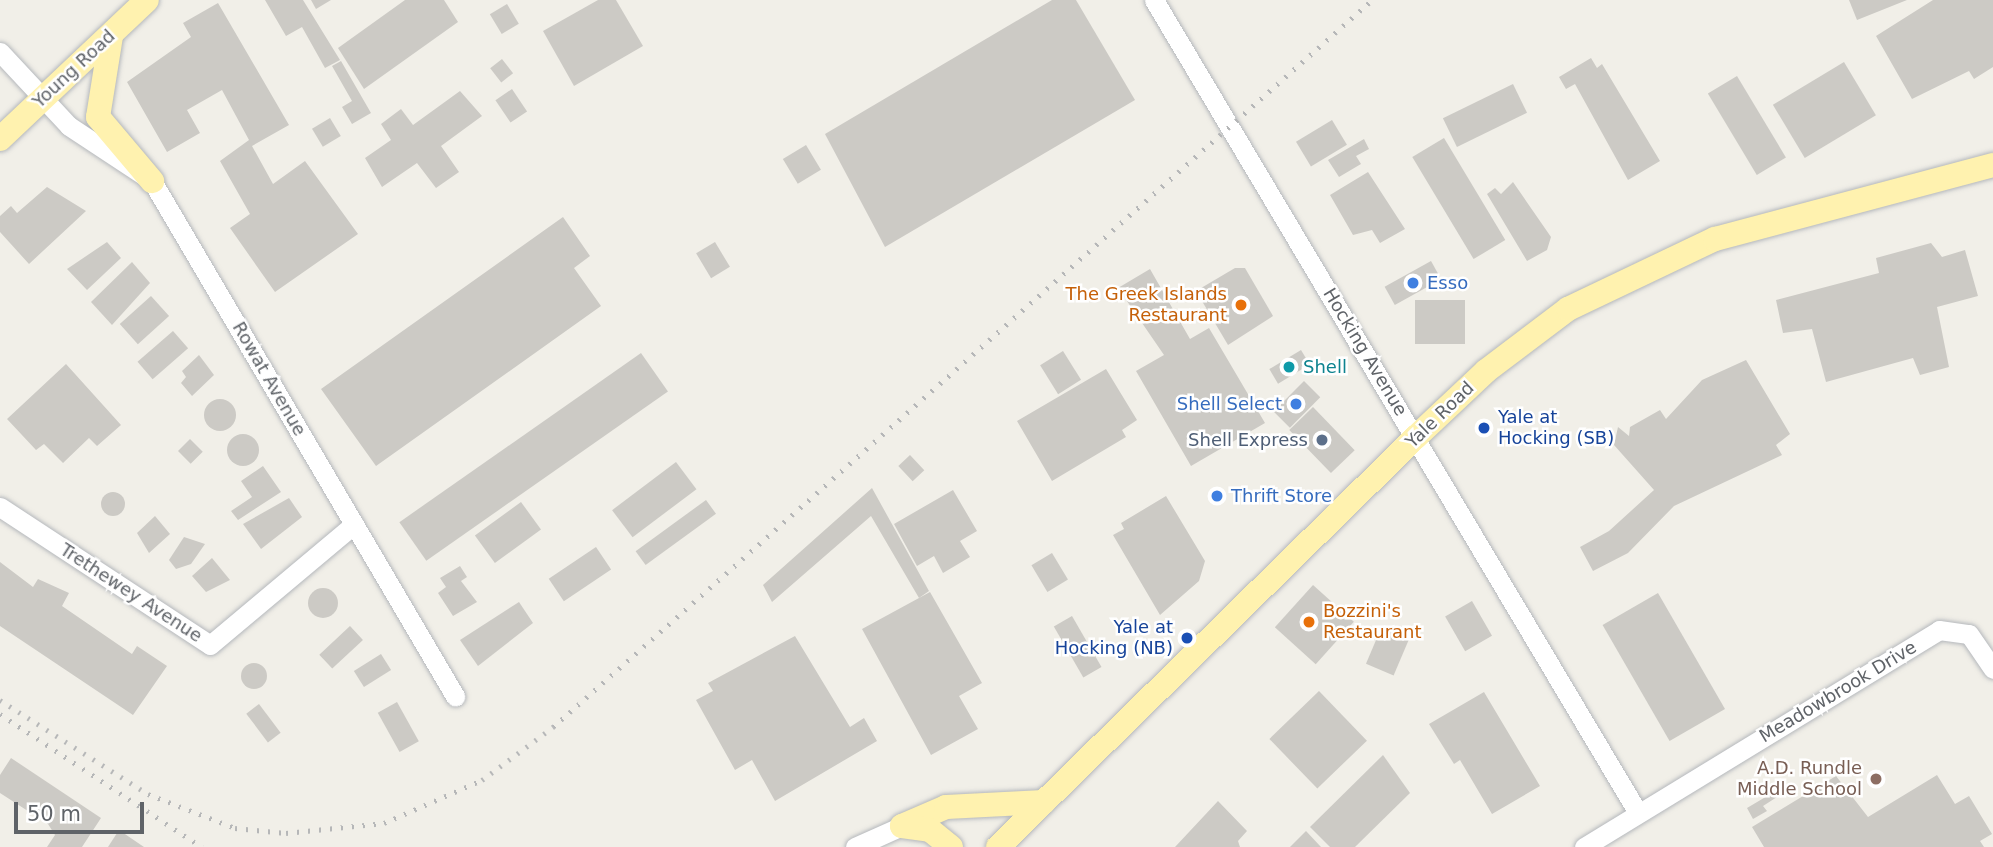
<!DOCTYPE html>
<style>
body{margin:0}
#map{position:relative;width:1993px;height:847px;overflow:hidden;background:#f1efe8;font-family:"DejaVu Sans",sans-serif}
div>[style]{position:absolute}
.building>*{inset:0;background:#cccac5;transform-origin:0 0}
.round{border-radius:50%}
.roads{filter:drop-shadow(0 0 2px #b5b8bc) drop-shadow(0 0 2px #b5b8bc)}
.minor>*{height:19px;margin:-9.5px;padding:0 9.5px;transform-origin:9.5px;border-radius:9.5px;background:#fff}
.major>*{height:24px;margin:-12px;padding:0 12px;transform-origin:12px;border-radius:12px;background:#fff2af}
.rail>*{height:5px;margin-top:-2.5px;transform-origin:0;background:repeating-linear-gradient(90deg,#b6b7b8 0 2px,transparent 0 11px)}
.dots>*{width:19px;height:19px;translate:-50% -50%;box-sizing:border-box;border:4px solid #fff;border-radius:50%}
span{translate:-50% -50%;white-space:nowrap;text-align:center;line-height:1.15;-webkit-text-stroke:5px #fff;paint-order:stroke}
.street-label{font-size:18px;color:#5f6368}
.shop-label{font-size:18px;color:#366cbe}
.left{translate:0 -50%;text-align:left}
.right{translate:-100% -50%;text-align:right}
.food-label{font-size:18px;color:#c56008}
.culture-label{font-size:18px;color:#0d838f}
.transit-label{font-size:18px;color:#164399}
.service-label{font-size:18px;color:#4e5e75}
.education-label{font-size:18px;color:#785e54}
.scale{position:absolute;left:14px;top:802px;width:130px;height:32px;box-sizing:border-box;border:4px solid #5f6368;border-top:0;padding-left:9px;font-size:21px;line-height:24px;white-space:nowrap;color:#5f6368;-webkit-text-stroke:5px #fff;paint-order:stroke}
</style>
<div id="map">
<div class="building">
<div style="clip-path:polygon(265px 0,303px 0,340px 60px,325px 68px,302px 27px,286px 36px)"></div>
<div style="clip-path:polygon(311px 0,331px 0,316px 9px)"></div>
<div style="clip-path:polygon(405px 0,444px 0,458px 22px,364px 89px,338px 48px)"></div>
<div style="clip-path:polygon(598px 0,616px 0,643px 46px,574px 86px,543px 31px)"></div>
<div style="clip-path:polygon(1052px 0,1076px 0,1135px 100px,885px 247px,825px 134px)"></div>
<div style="clip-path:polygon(1849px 0,1907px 0,1857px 20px)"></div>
<div style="clip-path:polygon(1933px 0,1993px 0,1993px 67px,1974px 79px,1969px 71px,1912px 99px,1876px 36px)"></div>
<div style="clip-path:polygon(218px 3px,289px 125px,252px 146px,273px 184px,305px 161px,358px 234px,275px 292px,230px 228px,250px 214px,220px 161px,249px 140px,222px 90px,187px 110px,200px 133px,167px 152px,127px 82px,191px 37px,183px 23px)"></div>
<div style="left:507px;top:4px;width:23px;height:20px;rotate:59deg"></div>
<div style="clip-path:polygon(1591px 58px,1597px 68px,1602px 64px,1660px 161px,1628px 180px,1575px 84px,1566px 89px,1559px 77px)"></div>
<div style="left:502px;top:59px;width:18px;height:15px;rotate:52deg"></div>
<div style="clip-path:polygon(341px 61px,371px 113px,352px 124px,342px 107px,352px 101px,332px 66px)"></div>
<div style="left:1844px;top:62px;width:62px;height:83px;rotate:59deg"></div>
<div style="left:1737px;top:76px;width:95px;height:34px;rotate:59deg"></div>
<div style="left:1513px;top:84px;width:32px;height:78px;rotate:64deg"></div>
<div style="left:512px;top:89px;width:27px;height:20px;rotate:56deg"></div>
<div style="clip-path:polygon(460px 91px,482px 116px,441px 146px,459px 172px,436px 188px,417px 163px,382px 187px,365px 158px,391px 140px,381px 124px,401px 109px,413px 125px)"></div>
<div style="left:330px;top:118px;width:21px;height:21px;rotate:59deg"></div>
<div style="left:1332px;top:120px;width:29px;height:42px;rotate:59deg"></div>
<div style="left:1444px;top:138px;width:119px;height:37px;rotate:59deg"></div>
<div style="clip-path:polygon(1364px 139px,1369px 149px,1356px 156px,1361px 164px,1339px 177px,1328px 160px)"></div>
<div style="left:806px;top:145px;width:29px;height:27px;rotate:59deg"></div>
<div style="clip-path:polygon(1368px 172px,1405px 229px,1380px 243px,1372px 230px,1353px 235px,1330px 195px)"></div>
<div style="clip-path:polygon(1513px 182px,1551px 237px,1547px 250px,1527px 261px,1487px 194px,1495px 188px,1501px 194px)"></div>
<div style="clip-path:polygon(47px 187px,86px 211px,29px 264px,0 232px,0 216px,11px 206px,17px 213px)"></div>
<div style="clip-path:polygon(563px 217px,590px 256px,574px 268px,601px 306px,376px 466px,321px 389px)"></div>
<div style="clip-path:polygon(107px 242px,121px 258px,87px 290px,67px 269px)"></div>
<div style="left:715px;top:242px;width:29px;height:22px;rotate:59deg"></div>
<div style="clip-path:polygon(1931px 243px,1942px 257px,1965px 250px,1978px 296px,1937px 307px,1949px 367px,1920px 375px,1913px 358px,1826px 382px,1812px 329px,1783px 333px,1776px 300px,1879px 273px,1876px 258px)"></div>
<div style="left:1431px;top:261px;width:21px;height:53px;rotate:61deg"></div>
<div style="clip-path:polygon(132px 262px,150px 283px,112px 325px,91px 302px)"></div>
<div style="clip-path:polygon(1235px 268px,1245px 268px,1273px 316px,1228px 345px,1196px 291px)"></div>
<div style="clip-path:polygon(1150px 269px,1190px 339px,1209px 328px,1265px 423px,1191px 466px,1136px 371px,1164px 355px,1118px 288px)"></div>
<div style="left:151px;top:296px;width:27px;height:42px;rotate:48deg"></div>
<div style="left:1415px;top:300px;width:50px;height:44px"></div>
<div style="left:173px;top:331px;width:23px;height:47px;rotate:49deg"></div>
<div style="left:1301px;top:350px;width:17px;height:37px;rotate:59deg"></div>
<div style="left:1063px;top:351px;width:34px;height:27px;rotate:58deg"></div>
<div style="left:641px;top:353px;width:47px;height:295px;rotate:55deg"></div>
<div style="clip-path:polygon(199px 355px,214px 375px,192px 396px,181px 383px,186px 377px,182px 371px)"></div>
<div style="clip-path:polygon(1746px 360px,1790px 434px,1776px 445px,1782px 455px,1674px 506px,1628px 553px,1593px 571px,1580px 547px,1609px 531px,1654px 490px,1614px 445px,1618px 427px,1629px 436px,1630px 427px,1660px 410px,1666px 419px,1702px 380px)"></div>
<div style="clip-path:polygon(66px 364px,121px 425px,97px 446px,89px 438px,63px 463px,44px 444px,36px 450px,7px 419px)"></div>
<div style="clip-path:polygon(1106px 369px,1137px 420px,1122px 430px,1126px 437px,1052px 481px,1017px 421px)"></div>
<div style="left:1304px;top:381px;width:23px;height:43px;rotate:45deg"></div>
<div class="round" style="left:204px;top:399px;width:32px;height:32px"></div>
<div style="left:1313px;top:407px;width:60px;height:33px;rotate:46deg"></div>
<div class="round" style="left:227px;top:434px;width:32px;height:32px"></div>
<div style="left:190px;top:439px;width:18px;height:17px;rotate:45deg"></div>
<div style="left:910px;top:455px;width:21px;height:16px;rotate:47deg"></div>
<div style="left:676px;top:462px;width:34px;height:80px;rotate:53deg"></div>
<div style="clip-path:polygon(263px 466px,281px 492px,238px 520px,231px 511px,252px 497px,241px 481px)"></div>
<div style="clip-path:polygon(872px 488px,929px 591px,919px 598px,871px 516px,772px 602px,763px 585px)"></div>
<div style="clip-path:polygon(953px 490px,977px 531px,960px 541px,970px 557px,943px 573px,934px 556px,917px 566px,894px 524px)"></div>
<div class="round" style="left:101px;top:492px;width:24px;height:24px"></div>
<div style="clip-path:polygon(1166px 496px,1205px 561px,1199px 581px,1160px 615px,1113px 535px,1124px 529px,1121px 523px)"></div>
<div style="clip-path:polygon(289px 498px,302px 517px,261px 549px,243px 524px)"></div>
<div style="left:706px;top:500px;width:17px;height:87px;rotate:54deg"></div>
<div style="left:521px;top:502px;width:34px;height:57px;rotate:54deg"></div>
<div style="clip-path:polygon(155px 516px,170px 534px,149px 553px,137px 533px)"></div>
<div style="clip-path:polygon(184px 537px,205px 544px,191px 564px,176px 569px,169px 560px)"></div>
<div style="left:596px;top:547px;width:27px;height:57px;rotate:56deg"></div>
<div style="left:1052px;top:553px;width:31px;height:24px;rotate:59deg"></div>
<div style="clip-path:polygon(212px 558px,230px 580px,206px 592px,192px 576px)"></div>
<div style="clip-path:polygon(0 562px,33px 587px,38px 579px,69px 593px,62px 606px,132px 654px,137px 646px,167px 666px,133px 715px,0 626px)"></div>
<div style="clip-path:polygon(460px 566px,467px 577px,461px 581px,477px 602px,453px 616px,438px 593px,446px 587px,440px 578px)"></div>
<div style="left:1313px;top:585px;width:55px;height:57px;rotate:42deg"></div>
<div class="round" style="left:308px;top:588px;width:30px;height:30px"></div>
<div style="clip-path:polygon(930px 592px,982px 683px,959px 696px,978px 729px,931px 755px,862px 629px)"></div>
<div style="left:1658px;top:593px;width:134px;height:64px;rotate:60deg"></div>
<div style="left:1472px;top:601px;width:40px;height:31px;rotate:60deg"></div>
<div style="clip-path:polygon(519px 602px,533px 623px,478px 666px,460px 640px)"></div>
<div style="left:1072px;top:616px;width:59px;height:21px;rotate:60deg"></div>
<div style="left:350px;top:626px;width:19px;height:42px;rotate:47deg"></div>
<div style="left:1382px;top:626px;width:30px;height:41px;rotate:23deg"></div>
<div style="clip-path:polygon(795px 636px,850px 727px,864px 718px,877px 741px,775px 801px,752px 760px,735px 770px,696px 700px,713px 691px,708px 683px)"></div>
<div style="left:381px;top:654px;width:19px;height:32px;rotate:58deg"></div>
<div class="round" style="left:241px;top:663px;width:26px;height:26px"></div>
<div style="left:1319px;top:691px;width:69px;height:69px;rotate:46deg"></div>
<div style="clip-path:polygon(1484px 692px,1540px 786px,1492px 814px,1460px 760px,1454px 764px,1429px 724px)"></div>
<div style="left:397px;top:702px;width:45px;height:22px;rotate:61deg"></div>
<div style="left:259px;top:704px;width:36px;height:16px;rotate:53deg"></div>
<div style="clip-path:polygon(1383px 755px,1410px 793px,1355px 847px,1330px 847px,1310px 827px)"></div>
<div style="clip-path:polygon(11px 758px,101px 818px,82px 847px,47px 847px,55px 835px,48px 824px,0 793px,0 775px)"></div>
<div style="clip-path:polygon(1937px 775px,1955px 804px,1969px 796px,1992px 834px,1980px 841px,1984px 847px,1764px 847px,1752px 827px,1836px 776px,1868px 817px)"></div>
<div style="clip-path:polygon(1774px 792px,1777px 797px,1763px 806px,1767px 811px,1753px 819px,1747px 808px)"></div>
<div style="clip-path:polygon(1218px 801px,1247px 831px,1238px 841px,1240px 847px,1175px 847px)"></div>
<div style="clip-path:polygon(119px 830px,144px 847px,108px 847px)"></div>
<div style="clip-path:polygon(1306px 831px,1321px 847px,1290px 847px)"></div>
</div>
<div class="roads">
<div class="minor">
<div style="left:1154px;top:0;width:946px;rotate:59.23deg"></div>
<div style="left:0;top:52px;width:101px;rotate:47deg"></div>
<div style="left:69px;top:126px;width:100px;rotate:33.5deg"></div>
<div style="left:152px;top:181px;width:598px;rotate:59.53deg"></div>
<div style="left:0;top:507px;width:251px;rotate:33.3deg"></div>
<div style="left:210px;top:645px;width:188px;rotate:-40deg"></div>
<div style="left:855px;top:847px;width:51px;rotate:-24.1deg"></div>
<div style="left:1584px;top:847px;width:416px;rotate:-31.4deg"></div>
<div style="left:1939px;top:630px;width:30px;rotate:8deg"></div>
<div style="left:1969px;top:634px;width:42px;rotate:55.6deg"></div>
</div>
<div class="major">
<div style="left:111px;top:36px;width:82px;rotate:99.1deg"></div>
<div style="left:98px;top:117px;width:84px;rotate:49.8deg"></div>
<div style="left:0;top:139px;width:202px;rotate:-43.4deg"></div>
<div style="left:902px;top:826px;width:48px;rotate:-23.4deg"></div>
<div style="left:946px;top:807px;width:98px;rotate:-2.9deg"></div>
<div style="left:902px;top:826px;width:28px;rotate:8deg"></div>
<div style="left:930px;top:830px;width:27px;rotate:39deg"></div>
<div style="left:998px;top:847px;width:586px;rotate:-44.45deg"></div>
<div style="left:1416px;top:437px;width:96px;rotate:-43.3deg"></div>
<div style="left:1486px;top:371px;width:103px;rotate:-37.1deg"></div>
<div style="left:1568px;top:309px;width:163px;rotate:-25.5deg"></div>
<div style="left:1715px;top:239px;width:288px;rotate:-14.9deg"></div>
</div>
</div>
<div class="rail">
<div style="left:0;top:700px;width:175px;rotate:32.4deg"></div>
<div style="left:148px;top:794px;width:93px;rotate:21.3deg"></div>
<div style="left:235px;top:828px;width:51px;rotate:5.6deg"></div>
<div style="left:286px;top:833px;width:99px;rotate:-5.8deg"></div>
<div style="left:384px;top:823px;width:107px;rotate:-23.7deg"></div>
<div style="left:482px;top:780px;width:89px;rotate:-36.7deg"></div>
<div style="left:553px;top:727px;width:1095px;rotate:-41.59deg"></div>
<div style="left:0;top:714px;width:242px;rotate:33.4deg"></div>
</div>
<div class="dots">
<div style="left:1413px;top:283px;background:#3f7fe0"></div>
<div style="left:1241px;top:305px;background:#e8710a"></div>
<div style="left:1289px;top:367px;background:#0f9aa8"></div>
<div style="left:1296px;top:404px;background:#3f7fe0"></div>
<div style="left:1484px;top:428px;background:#1a4fb4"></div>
<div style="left:1322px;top:440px;background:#5c6f8a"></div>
<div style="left:1217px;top:496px;background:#3f7fe0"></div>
<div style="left:1309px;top:622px;background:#e8710a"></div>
<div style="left:1187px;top:638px;background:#1a4fb4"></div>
<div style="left:1876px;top:779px;background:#8d6e63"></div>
</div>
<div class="street-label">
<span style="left:74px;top:69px;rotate:-43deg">Young Road</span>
<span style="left:1365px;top:352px;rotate:59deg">Hocking Avenue</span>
<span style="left:269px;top:379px;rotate:60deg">Rowat Avenue</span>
<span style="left:1440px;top:415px;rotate:-44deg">Yale Road</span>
<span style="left:131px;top:593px;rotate:33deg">Trethewey Avenue</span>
<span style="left:1838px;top:692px;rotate:-31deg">Meadowbrook Drive</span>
</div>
<div class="shop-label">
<span class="left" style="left:1427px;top:283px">Esso</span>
<span class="right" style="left:1282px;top:404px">Shell Select</span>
<span class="left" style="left:1231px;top:496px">Thrift Store</span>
</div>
<div class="food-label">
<span class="right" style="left:1227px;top:305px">The Greek Islands<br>Restaurant</span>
<span class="left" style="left:1323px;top:622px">Bozzini's<br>Restaurant</span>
</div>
<div class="culture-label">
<span class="left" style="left:1303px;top:367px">Shell</span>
</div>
<div class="transit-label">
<span class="left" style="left:1498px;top:428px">Yale at<br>Hocking (SB)</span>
<span class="right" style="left:1173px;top:638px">Yale at<br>Hocking (NB)</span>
</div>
<div class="service-label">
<span class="right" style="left:1308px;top:440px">Shell Express</span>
</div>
<div class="education-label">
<span class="right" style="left:1862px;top:779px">A.D. Rundle<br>Middle School</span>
</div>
<div class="scale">50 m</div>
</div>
